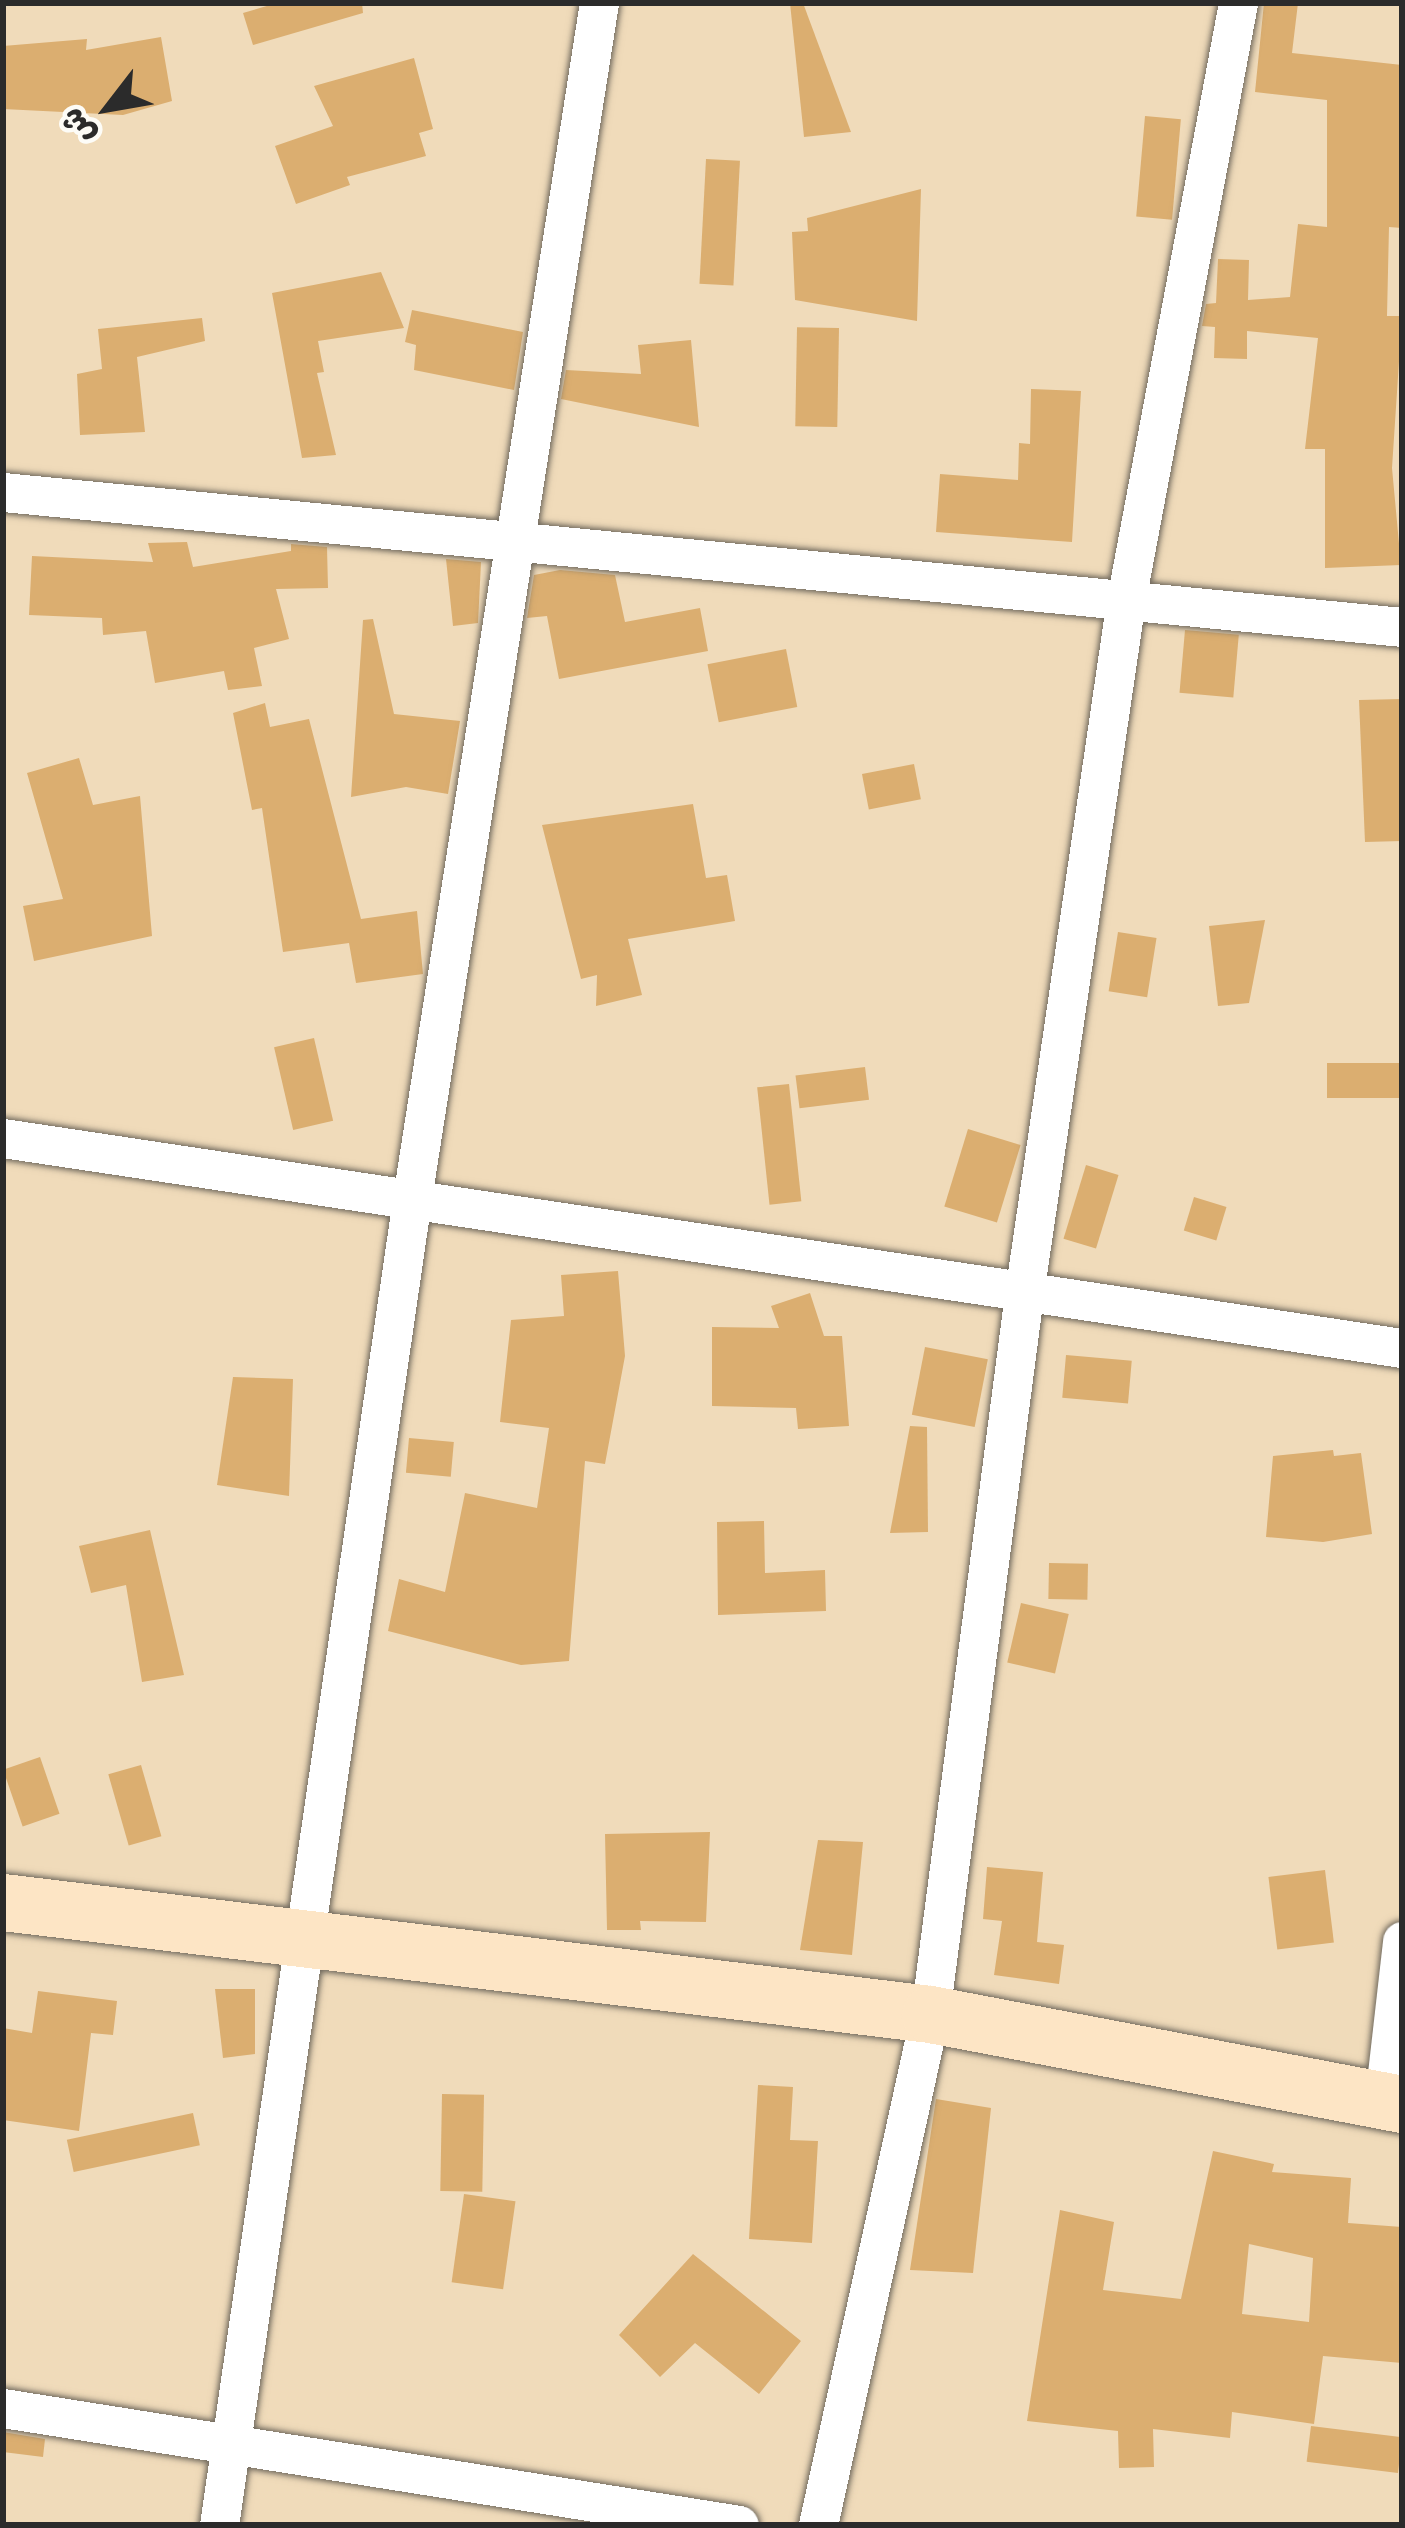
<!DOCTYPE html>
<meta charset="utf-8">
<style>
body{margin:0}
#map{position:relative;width:1405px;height:2528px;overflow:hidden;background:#f0dbba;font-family:"Comic Neue","Playpen Sans Arabic",sans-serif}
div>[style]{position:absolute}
.building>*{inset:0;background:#dbae70;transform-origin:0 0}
.roads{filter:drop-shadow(0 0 3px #70695d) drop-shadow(0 0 3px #70695d)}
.street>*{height:39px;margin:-19.5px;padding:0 19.5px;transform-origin:19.5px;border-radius:19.5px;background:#fff}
.secondary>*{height:57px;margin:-28.5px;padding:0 28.5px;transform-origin:28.5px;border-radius:28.5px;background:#fde5c5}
span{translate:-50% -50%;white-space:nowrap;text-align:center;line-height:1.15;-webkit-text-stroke:9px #fdfcf7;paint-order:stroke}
.frame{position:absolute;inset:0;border:6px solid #2b2b2b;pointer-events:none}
.north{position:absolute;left:48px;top:48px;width:120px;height:120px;-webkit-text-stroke:9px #fdfcf7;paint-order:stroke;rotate:239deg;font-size:33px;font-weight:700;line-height:48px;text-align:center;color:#2b2b2b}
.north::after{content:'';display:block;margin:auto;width:42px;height:54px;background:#2b2b2b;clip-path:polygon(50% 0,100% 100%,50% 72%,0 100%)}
</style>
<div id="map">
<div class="building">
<div style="clip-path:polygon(277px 3px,362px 3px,363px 13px,253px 45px,243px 13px)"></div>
<div style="clip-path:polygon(790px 3px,803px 3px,851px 132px,804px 137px)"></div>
<div style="clip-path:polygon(1264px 3px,1298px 3px,1292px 53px,1402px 65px,1402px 228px,1389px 227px,1387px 316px,1402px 316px,1392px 468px,1401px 565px,1325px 568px,1325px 449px,1305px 449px,1318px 338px,1247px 331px,1247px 359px,1214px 358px,1215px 327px,1202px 326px,1206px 304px,1216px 303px,1218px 259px,1249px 260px,1248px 300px,1290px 297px,1298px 224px,1327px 227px,1327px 100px,1255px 92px)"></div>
<div style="clip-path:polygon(161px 37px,172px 101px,123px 115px,3px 109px,3px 46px,87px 39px,86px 50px)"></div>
<div style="clip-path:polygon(414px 58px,433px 129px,419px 133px,426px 156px,347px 177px,350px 185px,296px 204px,275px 146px,333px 126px,314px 86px)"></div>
<div style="left:1145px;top:116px;width:36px;height:101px;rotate:5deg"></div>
<div style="left:706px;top:159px;width:34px;height:125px;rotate:3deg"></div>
<div style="clip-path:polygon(921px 189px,917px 321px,795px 300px,792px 232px,808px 231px,807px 218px)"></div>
<div style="clip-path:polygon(381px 272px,404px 328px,318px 341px,324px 372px,317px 373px,336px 455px,302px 458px,272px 293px)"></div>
<div style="clip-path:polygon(412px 310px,523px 332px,514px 390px,414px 370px,416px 345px,405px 342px)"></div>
<div style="clip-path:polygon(202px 318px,205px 341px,137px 357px,145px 432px,80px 435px,77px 374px,102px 369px,98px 329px)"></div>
<div style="left:839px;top:328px;width:99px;height:42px;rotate:91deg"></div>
<div style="clip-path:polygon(691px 340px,699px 427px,561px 399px,566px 370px,641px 374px,638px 345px)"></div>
<div style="clip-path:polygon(1031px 389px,1081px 391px,1072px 542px,936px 532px,940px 474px,1018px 480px,1019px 443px,1030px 444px)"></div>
<div style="clip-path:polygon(187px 542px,193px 567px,291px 551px,291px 544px,327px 547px,328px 588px,276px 589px,289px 639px,254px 648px,262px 686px,228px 690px,224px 671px,155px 683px,146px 631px,103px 635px,102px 618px,29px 615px,32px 556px,153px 562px,148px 543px)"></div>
<div style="clip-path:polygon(446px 559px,481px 562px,478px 623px,453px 626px)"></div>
<div style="clip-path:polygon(560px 570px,615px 575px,625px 622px,700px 608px,708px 651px,559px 679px,547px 616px,527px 618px,534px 575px)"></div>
<div style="clip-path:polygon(373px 619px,394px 714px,460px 721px,448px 794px,406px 787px,351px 797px,363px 620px)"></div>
<div style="left:1185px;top:630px;width:54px;height:63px;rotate:5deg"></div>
<div style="left:786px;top:649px;width:59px;height:80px;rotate:79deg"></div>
<div style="clip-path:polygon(1402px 699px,1402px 841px,1365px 842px,1359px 700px)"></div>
<div style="clip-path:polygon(265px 703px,270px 727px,309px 719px,361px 919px,417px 911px,423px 974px,356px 983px,349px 943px,283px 952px,262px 808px,252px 810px,233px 713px)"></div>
<div style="clip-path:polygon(79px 758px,93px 805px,140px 796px,152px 936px,34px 961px,23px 906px,63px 899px,27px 773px)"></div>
<div style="left:914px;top:764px;width:36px;height:53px;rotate:79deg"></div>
<div style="clip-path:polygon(693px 804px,706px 878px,727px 875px,735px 921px,628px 939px,642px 995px,596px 1006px,597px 975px,581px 979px,542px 825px)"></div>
<div style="clip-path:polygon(1265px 920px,1249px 1003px,1218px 1006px,1209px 926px)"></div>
<div style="left:1118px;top:932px;width:39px;height:60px;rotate:9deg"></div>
<div style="left:314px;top:1038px;width:85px;height:41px;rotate:77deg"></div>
<div style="left:1402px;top:1063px;width:35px;height:75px;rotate:90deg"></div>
<div style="left:865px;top:1067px;width:33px;height:70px;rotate:83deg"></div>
<div style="left:789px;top:1084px;width:118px;height:32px;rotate:84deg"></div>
<div style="left:968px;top:1129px;width:55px;height:81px;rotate:17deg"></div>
<div style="left:1086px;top:1165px;width:34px;height:77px;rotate:17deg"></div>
<div style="left:1194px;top:1197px;width:34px;height:35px;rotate:17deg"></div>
<div style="clip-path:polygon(618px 1271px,625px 1356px,605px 1464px,585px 1461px,569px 1661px,521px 1665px,388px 1631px,399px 1579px,445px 1592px,465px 1493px,537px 1508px,549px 1428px,500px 1422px,511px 1320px,564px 1316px,561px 1275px)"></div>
<div style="clip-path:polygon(810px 1293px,824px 1336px,842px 1336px,849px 1426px,798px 1429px,796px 1408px,712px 1406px,712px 1327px,779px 1328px,771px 1306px)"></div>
<div style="left:925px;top:1347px;width:64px;height:69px;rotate:11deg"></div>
<div style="left:1066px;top:1355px;width:66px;height:43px;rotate:5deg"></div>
<div style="clip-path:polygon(233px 1377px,293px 1379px,289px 1496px,217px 1485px)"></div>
<div style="clip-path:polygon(910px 1426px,927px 1427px,928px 1532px,890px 1533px)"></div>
<div style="left:409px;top:1438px;width:45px;height:35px;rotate:5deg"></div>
<div style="clip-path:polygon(1333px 1450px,1334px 1456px,1361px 1453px,1372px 1534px,1323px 1542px,1266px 1537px,1273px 1456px)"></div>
<div style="clip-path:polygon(764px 1521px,765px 1573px,825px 1570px,826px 1611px,718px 1615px,717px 1522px)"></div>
<div style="clip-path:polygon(150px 1530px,184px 1675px,142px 1682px,126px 1585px,91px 1593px,79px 1546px)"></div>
<div style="left:1049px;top:1563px;width:39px;height:36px;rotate:1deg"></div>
<div style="left:1021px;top:1603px;width:49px;height:61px;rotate:13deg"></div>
<div style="left:40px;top:1757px;width:60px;height:39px;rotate:71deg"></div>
<div style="left:141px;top:1765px;width:74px;height:34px;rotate:74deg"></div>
<div style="clip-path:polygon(710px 1832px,706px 1922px,640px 1921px,641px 1930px,607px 1930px,605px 1834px)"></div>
<div style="clip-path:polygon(818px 1840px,863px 1842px,852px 1955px,800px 1950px)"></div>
<div style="clip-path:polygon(987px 1867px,1043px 1872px,1037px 1942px,1064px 1945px,1059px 1984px,994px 1975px,1002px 1921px,983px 1919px)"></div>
<div style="left:1325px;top:1870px;width:73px;height:57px;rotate:83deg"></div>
<div style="clip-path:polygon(215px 1989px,255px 1989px,255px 2054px,223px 2058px)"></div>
<div style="clip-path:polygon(38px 1991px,117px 2001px,113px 2035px,91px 2033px,79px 2131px,3px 2120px,3px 2028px,32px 2033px)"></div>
<div style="clip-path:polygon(758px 2085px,793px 2087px,790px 2140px,818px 2141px,812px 2243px,749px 2239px)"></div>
<div style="left:442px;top:2094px;width:42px;height:97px;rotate:1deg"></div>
<div style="clip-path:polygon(936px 2099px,991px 2108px,973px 2273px,910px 2270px)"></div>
<div style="left:193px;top:2113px;width:33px;height:129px;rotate:78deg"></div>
<div style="clip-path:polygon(evenodd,1213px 2151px,1274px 2164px,1272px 2172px,1351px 2178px,1348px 2223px,1402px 2227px,1402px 2363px,1323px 2356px,1314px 2424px,1232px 2412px,1230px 2438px,1153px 2429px,1154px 2467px,1119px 2468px,1118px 2431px,1027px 2421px,1060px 2210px,1114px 2222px,1103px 2290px,1181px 2299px,1213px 2151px,1249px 2244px,1313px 2258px,1309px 2322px,1242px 2314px,1249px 2244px)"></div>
<div style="left:464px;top:2194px;width:52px;height:89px;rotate:8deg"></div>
<div style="clip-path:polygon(693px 2254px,801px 2341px,759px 2394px,695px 2343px,660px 2377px,619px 2335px)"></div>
<div style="left:1311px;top:2426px;width:92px;height:36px;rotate:7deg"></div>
<div style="clip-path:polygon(3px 2432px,45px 2439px,43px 2457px,3px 2452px)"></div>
</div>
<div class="roads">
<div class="street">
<div style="left:3px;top:492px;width:1405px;rotate:5.51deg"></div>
<div style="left:3px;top:1138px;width:1415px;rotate:8.54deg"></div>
<div style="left:1384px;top:2100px;width:160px;rotate:-83.5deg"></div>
<div style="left:3px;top:2408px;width:745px;rotate:9.03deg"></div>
<div style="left:219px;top:2525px;width:1341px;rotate:-81.72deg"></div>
<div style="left:412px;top:1198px;width:1210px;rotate:-81.11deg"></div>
<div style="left:818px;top:2525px;width:523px;rotate:-77.64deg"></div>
<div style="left:930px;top:2014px;width:733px;rotate:-82.56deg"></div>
<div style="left:1025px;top:1287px;width:694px;rotate:-81.64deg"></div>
<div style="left:1126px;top:600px;width:607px;rotate:-79.37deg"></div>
</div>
<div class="secondary">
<div style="left:3px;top:1902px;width:934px;rotate:6.89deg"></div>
<div style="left:930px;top:2014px;width:481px;rotate:10.8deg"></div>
</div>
</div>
<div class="frame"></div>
<div class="north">ش</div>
</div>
